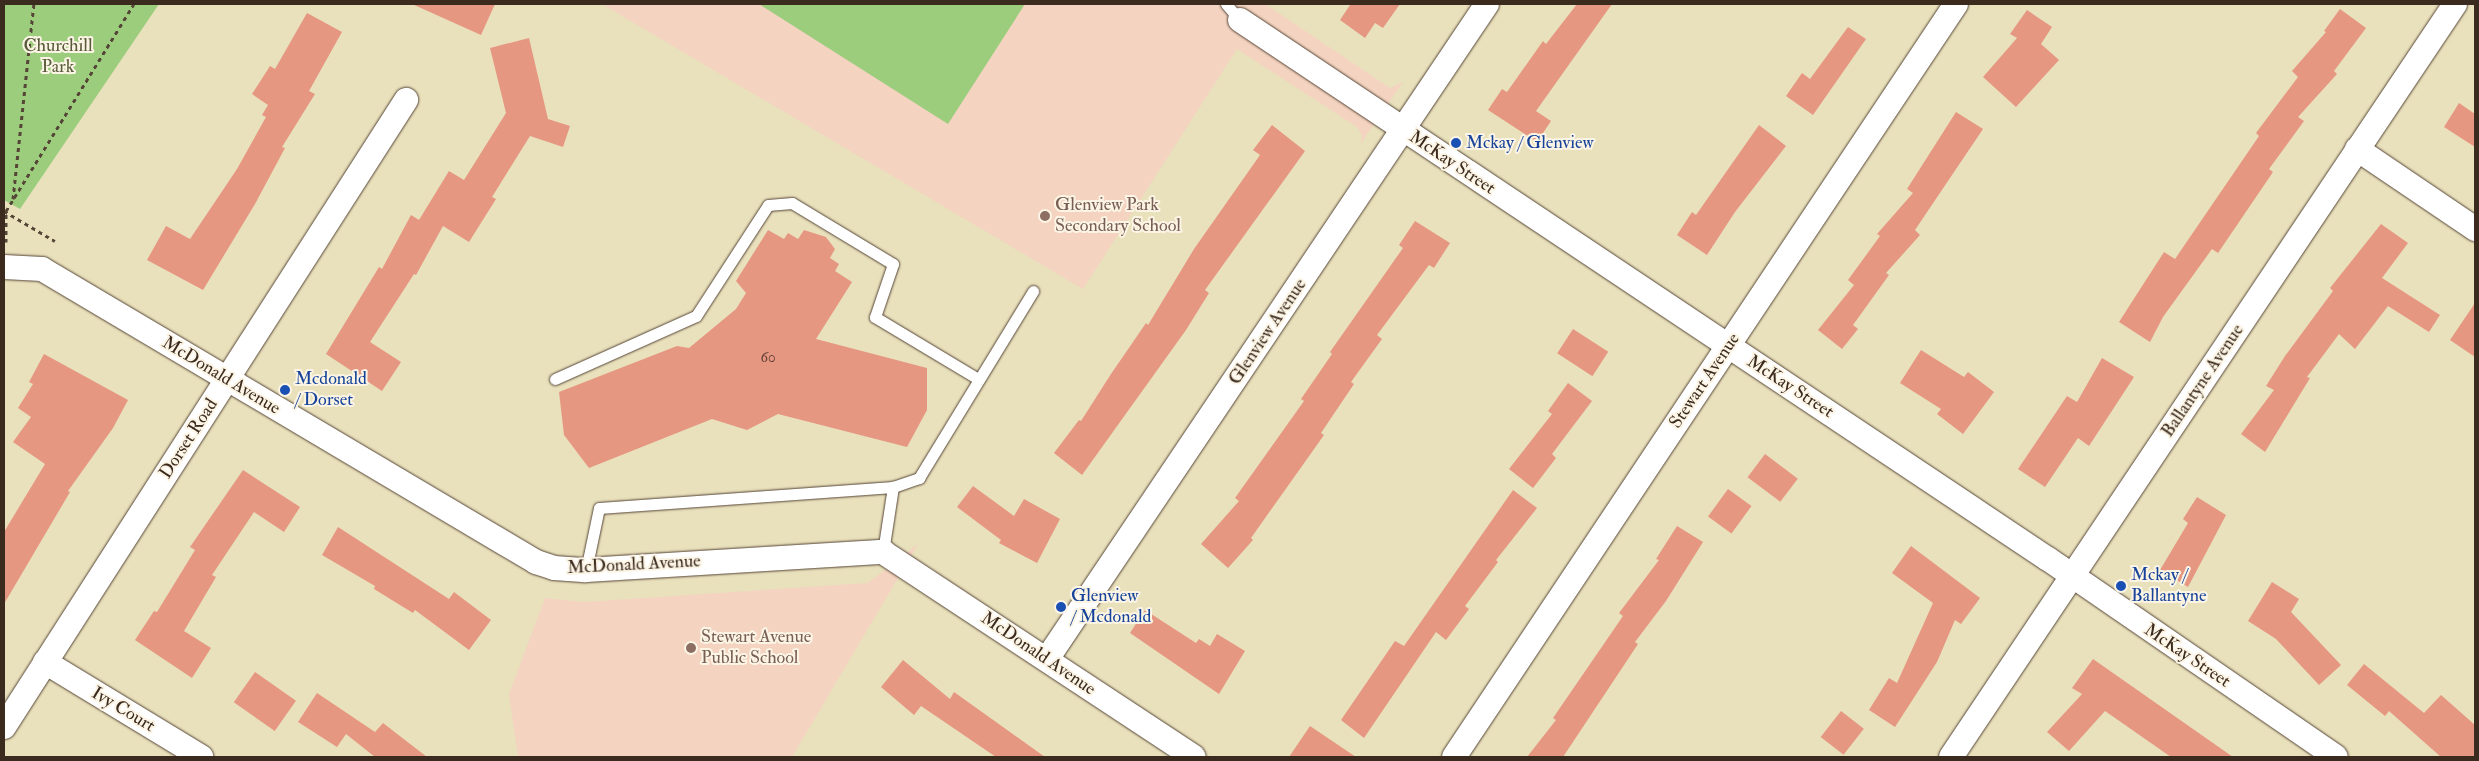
<!DOCTYPE html>
<style>
body{margin:0}
#map{position:relative;width:2479px;height:761px;overflow:hidden;background:#e9e0bc;font-family:"IM FELL Double Pica",serif}
div>[style]{position:absolute}
.built>*{inset:0;background:#f4d3c0}
.green>*{inset:0;background:#9bcd7d}
.building>*{inset:0;background:#e69782;transform-origin:0 0}
.path>*{height:3px;margin-top:-1.5px;transform-origin:0;background:repeating-linear-gradient(90deg,#554536 0 4px,transparent 0 8px)}
.roads{filter:drop-shadow(0 0 1px #554536) drop-shadow(0 0 1px #554536)}
.lane>*{height:11px;margin:-5.5px;padding:0 5.5px;transform-origin:5.5px;border-radius:5.5px;background:#fff}
.street>*{height:24px;margin:-12px;padding:0 12px;transform-origin:12px;border-radius:12px;background:#fff}
.dots>*{width:14px;height:14px;translate:-50% -50%;box-sizing:border-box;border:2px solid #fcf5e5;border-radius:50%}
span{translate:-50% -50%;white-space:nowrap;text-align:center;line-height:1.15;-webkit-text-stroke:4px #fcf5e5;paint-order:stroke}
.number-label{font-size:15px;color:#664537}
.number-label span{-webkit-text-stroke-width:0}
.park-label{font-size:18px;color:#585b3a}
.transit-label{font-size:18px;color:#164399}
.left{translate:0 -50%;text-align:left}
.street-label{font-size:18px;color:#3b2a1e}
.education-label{font-size:18px;color:#785e54}
.frame{position:absolute;inset:0;border:5px solid #3b2a1e;pointer-events:none}
</style>
<div id="map">
<div class="built">
<div style="clip-path:polygon(602px 4px,1265px 4px,1390px 88px,1403px 82px,1361px 143px,1362px 135px,1357px 127px,1237px 49px,1083px 289px)"></div>
<div style="clip-path:polygon(918px 544px,792px 757px,518px 757px,509px 694px,545px 598px,585px 602px,868px 583px)"></div>
</div>
<div class="green">
<div style="clip-path:polygon(4px 4px,159px 4px,20px 209px,4px 200px)"></div>
<div style="clip-path:polygon(759px 4px,1025px 4px,948px 124px)"></div>
</div>
<div class="building">
<div style="clip-path:polygon(412px 4px,495px 4px,481px 35px)"></div>
<div style="clip-path:polygon(1348px 4px,1400px 4px,1383px 28px,1375px 23px,1365px 38px,1340px 20px,1350px 5px)"></div>
<div style="clip-path:polygon(1577px 4px,1612px 4px,1536px 111px,1551px 121px,1537px 142px,1488px 110px,1502px 89px,1507px 92px,1543px 41px,1546px 44px)"></div>
<div style="clip-path:polygon(2340px 9px,2366px 28px,2334px 71px,2337px 74px,2298px 117px,2304px 121px,2269px 169px,2273px 172px,2218px 253px,2212px 249px,2163px 317px,2150px 342px,2119px 322px,2164px 252px,2175px 259px,2259px 136px,2256px 133px,2298px 77px,2292px 71px,2326px 32px,2324px 31px)"></div>
<div style="clip-path:polygon(2027px 10px,2052px 27px,2041px 44px,2059px 60px,2016px 107px,1983px 77px,2017px 38px,2010px 34px)"></div>
<div style="clip-path:polygon(307px 13px,342px 32px,309px 91px,315px 94px,282px 147px,285px 148px,255px 204px,203px 290px,147px 260px,166px 226px,190px 239px,237px 169px,266px 117px,262px 115px,268px 105px,252px 94px,270px 66px,275px 69px)"></div>
<div style="clip-path:polygon(1848px 27px,1866px 39px,1813px 115px,1786px 96px,1802px 73px,1810px 79px)"></div>
<div style="clip-path:polygon(529px 38px,548px 119px,570px 126px,563px 147px,530px 136px,492px 197px,496px 199px,469px 242px,443px 226px,416px 275px,414px 274px,370px 342px,401px 362px,382px 391px,326px 354px,379px 267px,382px 269px,411px 215px,419px 220px,449px 171px,464px 180px,506px 113px,490px 48px)"></div>
<div style="clip-path:polygon(2459px 103px,2475px 114px,2475px 147px,2444px 127px)"></div>
<div style="clip-path:polygon(1956px 112px,1983px 129px,1915px 230px,1920px 235px,1886px 273px,1889px 275px,1853px 325px,1858px 329px,1842px 349px,1818px 330px,1854px 285px,1848px 280px,1880px 236px,1877px 234px,1913px 193px,1907px 189px)"></div>
<div style="clip-path:polygon(1272px 125px,1305px 151px,1205px 290px,1209px 293px,1186px 330px,1082px 475px,1054px 453px,1079px 420px,1081px 421px,1111px 374px,1146px 323px,1148px 325px,1194px 249px,1260px 155px,1253px 150px)"></div>
<div style="clip-path:polygon(1759px 125px,1786px 146px,1735px 212px,1707px 255px,1677px 235px,1692px 212px,1696px 215px)"></div>
<div style="clip-path:polygon(1415px 221px,1450px 243px,1434px 268px,1429px 265px,1377px 335px,1382px 339px,1351px 382px,1354px 384px,1321px 433px,1324px 435px,1251px 538px,1253px 540px,1228px 568px,1201px 544px,1239px 501px,1235px 498px,1304px 401px,1301px 399px,1332px 354px,1330px 352px,1403px 248px,1399px 245px)"></div>
<div style="clip-path:polygon(2381px 224px,2408px 243px,2382px 278px,2440px 315px,2429px 332px,2388px 306px,2355px 349px,2339px 334px,2307px 377px,2310px 378px,2265px 452px,2241px 434px,2274px 390px,2266px 386px,2285px 356px,2333px 291px,2330px 288px)"></div>
<div style="clip-path:polygon(768px 230px,784px 239px,788px 233px,798px 239px,804px 230px,826px 237px,835px 249px,830px 258px,839px 264px,835px 271px,852px 282px,816px 339px,927px 368px,927px 410px,907px 447px,778px 414px,747px 430px,712px 419px,589px 468px,564px 435px,559px 392px,677px 346px,689px 348px,736px 309px,746px 293px,736px 281px)"></div>
<div style="clip-path:polygon(2475px 303px,2475px 357px,2450px 340px)"></div>
<div style="left:1573px;top:329px;width:42px;height:29px;rotate:33deg"></div>
<div style="clip-path:polygon(1921px 350px,1964px 377px,1968px 372px,1994px 392px,1963px 434px,1937px 414px,1941px 409px,1900px 383px)"></div>
<div style="clip-path:polygon(44px 354px,128px 400px,113px 428px,68px 491px,70px 492px,4px 604px,4px 532px,45px 464px,13px 442px,31px 417px,18px 408px,33px 384px,29px 382px)"></div>
<div style="clip-path:polygon(2102px 358px,2134px 377px,2089px 446px,2078px 438px,2045px 487px,2018px 469px,2067px 396px,2077px 402px)"></div>
<div style="clip-path:polygon(1568px 383px,1592px 401px,1552px 454px,1556px 458px,1533px 488px,1509px 469px,1552px 414px,1548px 411px)"></div>
<div style="left:1765px;top:454px;width:41px;height:29px;rotate:37deg"></div>
<div style="clip-path:polygon(243px 470px,300px 507px,284px 532px,254px 512px,212px 575px,216px 577px,184px 631px,211px 648px,192px 678px,135px 640px,154px 611px,157px 612px,195px 550px,190px 547px)"></div>
<div style="clip-path:polygon(973px 486px,1014px 516px,1024px 499px,1060px 519px,1037px 563px,999px 543px,1001px 540px,957px 507px)"></div>
<div style="left:1728px;top:489px;width:29px;height:34px;rotate:36deg"></div>
<div style="clip-path:polygon(1513px 490px,1537px 508px,1496px 560px,1498px 562px,1465px 606px,1469px 609px,1446px 640px,1436px 632px,1364px 738px,1341px 720px,1395px 641px,1404px 646px)"></div>
<div style="clip-path:polygon(2197px 497px,2226px 515px,2188px 587px,2160px 570px,2188px 523px,2183px 519px)"></div>
<div style="clip-path:polygon(1677px 526px,1703px 542px,1666px 601px,1635px 642px,1638px 644px,1563px 757px,1527px 757px,1556px 720px,1553px 718px,1623px 616px,1619px 613px,1659px 560px,1656px 559px)"></div>
<div style="clip-path:polygon(338px 527px,449px 599px,454px 592px,491px 620px,469px 650px,415px 610px,413px 613px,374px 589px,375px 586px,322px 555px)"></div>
<div style="clip-path:polygon(1911px 546px,1980px 598px,1961px 624px,1955px 620px,1937px 662px,1895px 727px,1869px 710px,1889px 678px,1897px 683px,1933px 603px,1892px 573px)"></div>
<div style="clip-path:polygon(2272px 582px,2299px 599px,2291px 612px,2341px 665px,2319px 685px,2276px 639px,2248px 621px)"></div>
<div style="clip-path:polygon(1145px 610px,1196px 643px,1199px 639px,1210px 646px,1217px 634px,1245px 651px,1219px 694px,1130px 633px)"></div>
<div style="clip-path:polygon(2093px 659px,2233px 757px,2171px 757px,2105px 711px,2069px 751px,2047px 732px,2082px 694px,2072px 688px)"></div>
<div style="clip-path:polygon(903px 660px,950px 699px,954px 692px,1045px 757px,996px 757px,921px 706px,914px 715px,881px 687px)"></div>
<div style="clip-path:polygon(2364px 664px,2424px 713px,2441px 695px,2475px 725px,2475px 757px,2441px 757px,2389px 711px,2385px 716px,2347px 685px)"></div>
<div style="left:255px;top:672px;width:50px;height:37px;rotate:35deg"></div>
<div style="clip-path:polygon(317px 693px,375px 732px,383px 723px,427px 757px,375px 757px,346px 734px,337px 747px,298px 722px)"></div>
<div style="left:1841px;top:711px;width:29px;height:33px;rotate:38deg"></div>
<div style="clip-path:polygon(1310px 726px,1356px 757px,1289px 757px)"></div>
</div>
<div class="path">
<div style="left:13px;top:199px;width:196px;rotate:-83.9deg"></div>
<div style="left:4px;top:211px;width:59px;rotate:30.5deg"></div>
<div style="left:6px;top:242px;width:31px;rotate:-90deg"></div>
<div style="left:6px;top:211px;width:243px;rotate:-58.3deg"></div>
</div>
<div class="roads">
<div class="lane">
<div style="left:1226px;top:4px;width:21px;rotate:49deg"></div>
<div style="left:555px;top:379px;width:154px;rotate:-24.1deg"></div>
<div style="left:696px;top:316px;width:132px;rotate:-57deg"></div>
<div style="left:768px;top:205px;width:24px;rotate:-5deg"></div>
<div style="left:792px;top:203px;width:118px;rotate:31.1deg"></div>
<div style="left:893px;top:264px;width:56px;rotate:108.8deg"></div>
<div style="left:875px;top:317px;width:120px;rotate:31deg"></div>
<div style="left:883px;top:552px;width:66px;rotate:-81.3deg"></div>
<div style="left:586px;top:570px;width:63px;rotate:-78.2deg"></div>
<div style="left:599px;top:508px;width:295px;rotate:-4.1deg"></div>
<div style="left:893px;top:487px;width:28px;rotate:-19deg"></div>
<div style="left:919px;top:478px;width:219px;rotate:-58.6deg"></div>
</div>
<div class="street">
<div style="left:1240px;top:20px;width:971px;rotate:33.71deg"></div>
<div style="left:2048px;top:559px;width:349px;rotate:34.5deg"></div>
<div style="left:2357px;top:149px;width:143px;rotate:34.1deg"></div>
<div style="left:4px;top:267px;width:38px;rotate:3deg"></div>
<div style="left:42px;top:269px;width:574px;rotate:30.67deg"></div>
<div style="left:536px;top:562px;width:19px;rotate:18deg"></div>
<div style="left:554px;top:568px;width:32px;rotate:4deg"></div>
<div style="left:586px;top:570px;width:298px;rotate:-3.5deg"></div>
<div style="left:883px;top:552px;width:372px;rotate:33.4deg"></div>
<div style="left:1047px;top:659px;width:789px;rotate:-56.11deg"></div>
<div style="left:45px;top:662px;width:183px;rotate:31.3deg"></div>
<div style="left:4px;top:727px;width:745px;rotate:-57.33deg"></div>
<div style="left:1454px;top:757px;width:905px;rotate:-56.31deg"></div>
<div style="left:1951px;top:757px;width:906px;rotate:-56.2deg"></div>
</div>
</div>
<div class="dots">
<div style="left:1456px;top:143px;background:#1a4fb4"></div>
<div style="left:1045px;top:216px;background:#8d6e63"></div>
<div style="left:285px;top:390px;background:#1a4fb4"></div>
<div style="left:2121px;top:586px;background:#1a4fb4"></div>
<div style="left:1061px;top:607px;background:#1a4fb4"></div>
<div style="left:691px;top:648px;background:#8d6e63"></div>
</div>
<div class="number-label">
<span style="left:768px;top:358px">60</span>
</div>
<div class="park-label">
<span style="left:58px;top:57px">Churchill<br>Park</span>
</div>
<div class="transit-label">
<span class="left" style="left:1466px;top:143px">Mckay / Glenview</span>
<span class="left" style="left:295px;top:390px">Mcdonald<br>/ Dorset</span>
<span class="left" style="left:2131px;top:586px">Mckay /<br>Ballantyne</span>
<span class="left" style="left:1071px;top:607px">Glenview<br>/ Mcdonald</span>
</div>
<div class="street-label">
<span style="left:1452px;top:163px;rotate:34deg">McKay Street</span>
<span style="left:1268px;top:332px;rotate:-56deg">Glenview Avenue</span>
<span style="left:221px;top:376px;rotate:31deg">McDonald Avenue</span>
<span style="left:1705px;top:381px;rotate:-56deg">Stewart Avenue</span>
<span style="left:2203px;top:381px;rotate:-56deg">Ballantyne Avenue</span>
<span style="left:1790px;top:387px;rotate:33deg">McKay Street</span>
<span style="left:189px;top:439px;rotate:-57deg">Dorset Road</span>
<span style="left:634px;top:565px;rotate:-3deg">McDonald Avenue</span>
<span style="left:1038px;top:654px;rotate:34deg">McDonald Avenue</span>
<span style="left:2187px;top:656px;rotate:34deg">McKay Street</span>
<span style="left:123px;top:710px;rotate:31deg">Ivy Court</span>
</div>
<div class="education-label">
<span class="left" style="left:1055px;top:216px">Glenview Park<br>Secondary School</span>
<span class="left" style="left:701px;top:648px">Stewart Avenue<br>Public School</span>
</div>
<div class="frame"></div>
</div>
